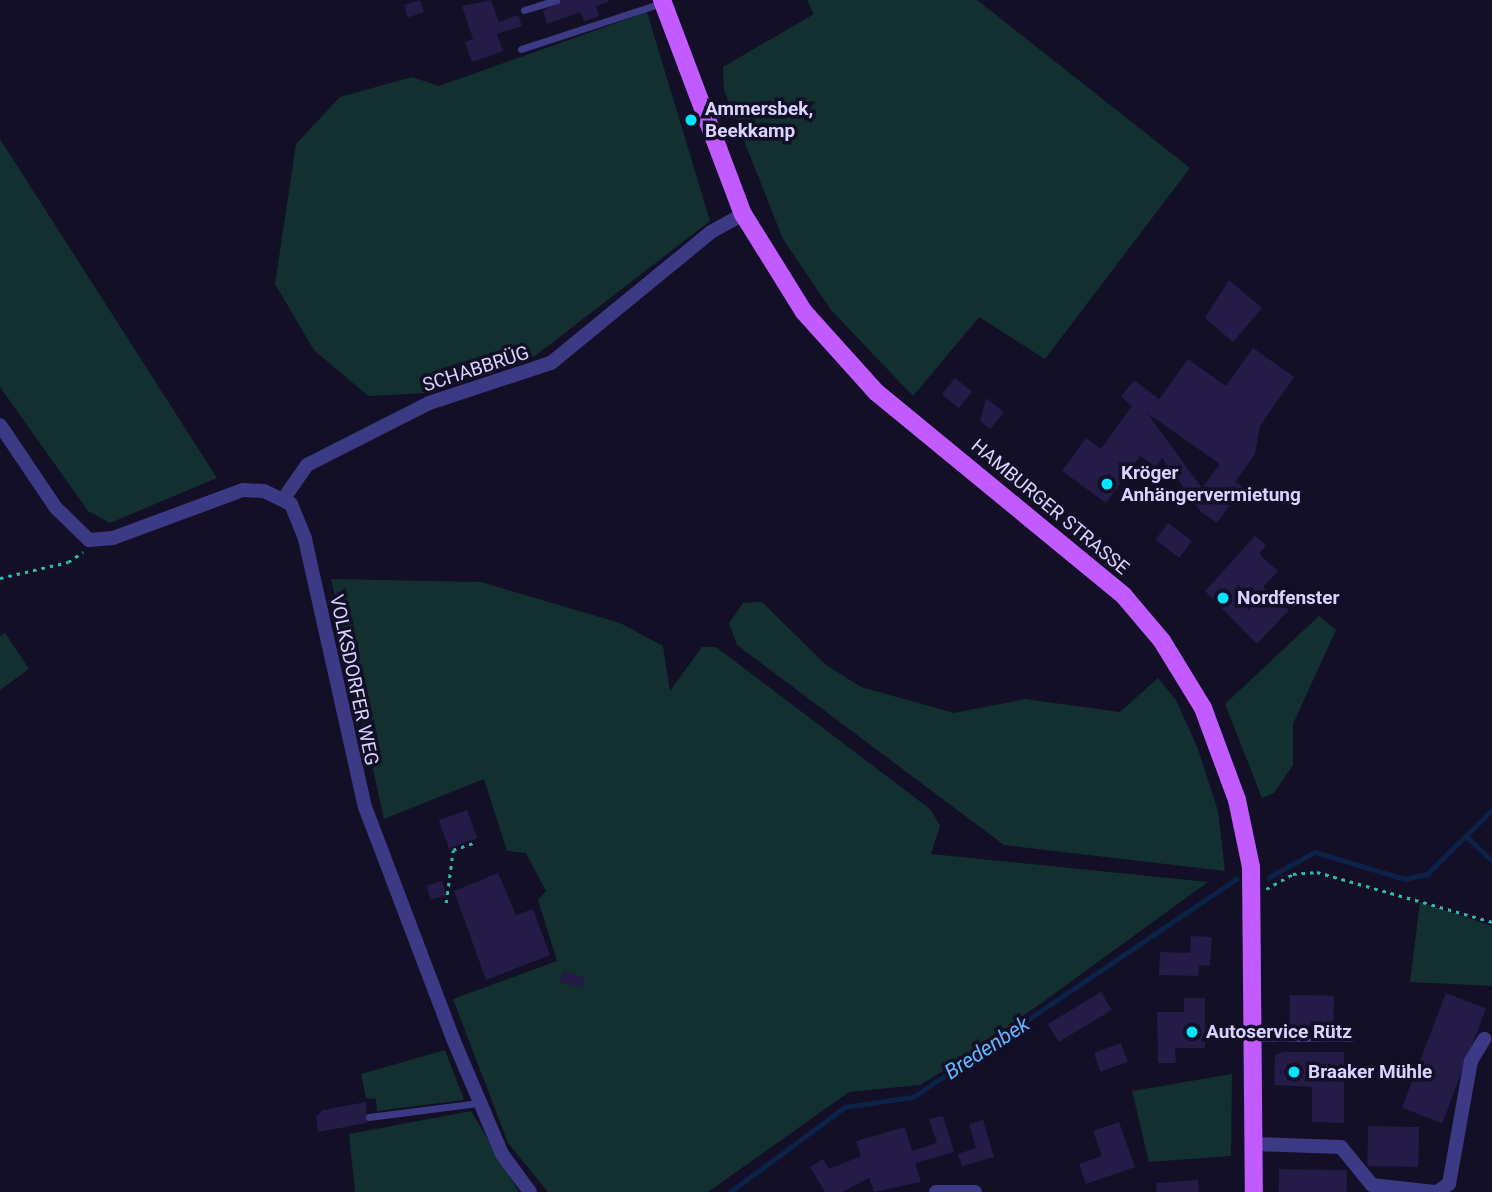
<!DOCTYPE html>
<meta charset="utf-8">
<style>
body{margin:0}
#map{position:relative;width:1492px;height:1192px;overflow:hidden;background:#130f26;font-family:Roboto,sans-serif}
div>[style]{position:absolute}
.green>*{inset:0;background:#12302f}
.stream>*{height:4.5px;margin:-2.25px;padding:0 2.25px;transform-origin:2.25px;border-radius:2.25px;background:#0c2248}
.building>*{inset:0;background:#241b47;transform-origin:0 0}
.path>*{height:2.5px;margin-top:-1.25px;transform-origin:0;background:repeating-linear-gradient(90deg,#2fb8b0 0 3.5px,transparent 0 8.5px)}
.lane>*{height:7px;margin:-3.5px;padding:0 3.5px;transform-origin:3.5px;border-radius:3.5px;background:#3d3a85}
.street>*{height:14px;margin:-7px;padding:0 7px;transform-origin:7px;border-radius:7px;background:#3d3a85}
.primary>*{height:18px;margin:-9px;padding:0 9px;transform-origin:9px;border-radius:9px;background:#c25bff}
.dots>*{width:19px;height:19px;translate:-50% -50%;box-sizing:border-box;border:4px solid #130f26;border-radius:50%}
span{translate:-50% -50%;white-space:nowrap;text-align:center;line-height:1.15;-webkit-text-stroke:7px #130f26;paint-order:stroke}
.poi-label{font-size:19px;color:#d9d4ff;font-weight:700}
.left{translate:0 -50%;text-align:left}
.street-label{font-size:19px;color:#d9d4ff}
.water-label{font-size:21px;color:#62b6ff;font-style:italic}
</style>
<div id="map">
<div class="green">
<div style="clip-path:polygon(807px 0,977px 0,1190px 168px,1045px 359px,979px 317px,913px 396px,831px 310px,783px 239px,724px 90px,723px 67px,814px 14px)"></div>
<div style="clip-path:polygon(647px 12px,710px 221px,535px 356px,426px 393px,368px 396px,314px 350px,275px 284px,296px 144px,340px 97px,412px 77px,439px 86px)"></div>
<div style="clip-path:polygon(0 139px,217px 478px,110px 523px,88px 511px,0 387px)"></div>
<div style="clip-path:polygon(331px 579px,481px 582px,620px 623px,663px 646px,670px 691px,702px 647px,716px 647px,930px 809px,940px 826px,931px 854px,1208px 882px,974px 1052px,920px 1085px,849px 1092px,708px 1192px,548px 1192px,508px 1143px,453px 999px,557px 961px,538px 900px,546px 891px,526px 853px,507px 851px,484px 779px,384px 819px)"></div>
<div style="clip-path:polygon(762px 602px,826px 665px,861px 687px,954px 713px,1025px 699px,1120px 712px,1158px 678px,1176px 700px,1198px 749px,1218px 811px,1225px 871px,1004px 845px,737px 645px,729px 623px,743px 603px)"></div>
<div style="clip-path:polygon(1319px 616px,1336px 630px,1293px 724px,1293px 765px,1274px 793px,1262px 798px,1225px 704px)"></div>
<div style="clip-path:polygon(5px 633px,29px 669px,0 690px,0 636px)"></div>
<div style="clip-path:polygon(1420px 902px,1492px 926px,1492px 986px,1410px 982px)"></div>
<div style="clip-path:polygon(445px 1050px,464px 1100px,377px 1111px,376px 1099px,366px 1098px,361px 1074px)"></div>
<div style="clip-path:polygon(1232px 1074px,1231px 1156px,1149px 1162px,1132px 1091px)"></div>
<div style="clip-path:polygon(471px 1111px,519px 1192px,355px 1192px,349px 1134px)"></div>
</div>
<div class="stream">
<div style="left:1468px;top:838px;width:33px;rotate:43deg"></div>
<div style="left:1269px;top:877px;width:52px;rotate:-28.5deg"></div>
<div style="left:1315px;top:852px;width:94px;rotate:16.7deg"></div>
<div style="left:1405px;top:879px;width:23px;rotate:-13deg"></div>
<div style="left:1427px;top:874px;width:91px;rotate:-44.6deg"></div>
<div style="left:730px;top:1192px;width:143px;rotate:-36.5deg"></div>
<div style="left:845px;top:1107px;width:69px;rotate:-8.4deg"></div>
<div style="left:913px;top:1097px;width:390px;rotate:-34deg"></div>
</div>
<div class="building">
<div style="left:420px;top:0;width:13px;height:17px;rotate:72deg"></div>
<div style="clip-path:polygon(491px 0,499px 22px,518px 15px,522px 26px,497px 34px,503px 51px,472px 62px,465px 42px,473px 39px,462px 6px)"></div>
<div style="clip-path:polygon(562px 0,608px 0,608px 2px,596px 6px,599px 16px,584px 21px,580px 12px,547px 24px,543px 11px)"></div>
<div style="clip-path:polygon(1229px 280px,1262px 308px,1233px 342px,1205px 318px)"></div>
<div style="clip-path:polygon(evenodd,1253px 348px,1294px 377px,1260px 426px,1255px 454px,1235px 482px,1243px 487px,1217px 523px,1201px 512px,1162px 458px,1156px 467px,1140px 456px,1106px 503px,1062px 471px,1086px 438px,1101px 449px,1132px 406px,1121px 397px,1134px 380px,1159px 399px,1188px 359px,1226px 386px,1253px 348px,1147px 413px,1220px 464px,1202px 488px,1147px 413px)"></div>
<div style="left:955px;top:378px;width:22px;height:21px;rotate:39deg"></div>
<div style="clip-path:polygon(986px 398px,1004px 412px,990px 429px,980px 421px)"></div>
<div style="left:1168px;top:523px;width:30px;height:21px;rotate:37deg"></div>
<div style="clip-path:polygon(1255px 536px,1266px 545px,1259px 554px,1278px 571px,1263px 587px,1289px 610px,1257px 644px,1205px 591px)"></div>
<div style="left:467px;top:810px;width:30px;height:30px;rotate:70deg"></div>
<div style="clip-path:polygon(498px 873px,516px 915px,533px 909px,550px 955px,486px 980px,454px 891px)"></div>
<div style="left:442px;top:881px;width:15px;height:16px;rotate:74deg"></div>
<div style="clip-path:polygon(1191px 936px,1212px 937px,1210px 966px,1199px 965px,1198px 976px,1159px 975px,1160px 952px,1190px 953px)"></div>
<div style="left:563px;top:971px;width:22px;height:11px;rotate:16deg"></div>
<div style="left:1101px;top:992px;width:21px;height:62px;rotate:59deg"></div>
<div style="left:1446px;top:993px;width:43px;height:123px;rotate:21deg"></div>
<div style="left:1290px;top:995px;width:44px;height:31px;rotate:1deg"></div>
<div style="clip-path:polygon(1184px 998px,1205px 998px,1205px 1048px,1175px 1048px,1176px 1063px,1158px 1063px,1157px 1012px,1184px 1012px)"></div>
<div style="left:1121px;top:1043px;width:20px;height:29px;rotate:70deg"></div>
<div style="clip-path:polygon(1283px 1052px,1344px 1052px,1344px 1123px,1312px 1122px,1312px 1087px,1274px 1085px,1275px 1055px)"></div>
<div style="clip-path:polygon(366px 1102px,367px 1123px,318px 1132px,316px 1117px,323px 1110px)"></div>
<div style="clip-path:polygon(943px 1116px,954px 1152px,915px 1163px,921px 1182px,874px 1192px,869px 1178px,842px 1192px,825px 1192px,810px 1167px,823px 1159px,829px 1169px,861px 1156px,856px 1141px,905px 1127px,912px 1151px,937px 1143px,929px 1119px)"></div>
<div style="clip-path:polygon(983px 1120px,994px 1157px,962px 1166px,958px 1154px,976px 1148px,969px 1124px)"></div>
<div style="clip-path:polygon(1119px 1122px,1135px 1167px,1086px 1184px,1079px 1164px,1102px 1156px,1093px 1131px)"></div>
<div style="left:1368px;top:1126px;width:51px;height:40px;rotate:1deg"></div>
<div style="left:1279px;top:1169px;width:68px;height:23px;rotate:1deg"></div>
<div style="clip-path:polygon(1198px 1180px,1199px 1192px,1157px 1192px,1156px 1183px)"></div>
</div>
<div class="path">
<div style="left:0;top:578px;width:70px;rotate:-13.2deg"></div>
<div style="left:68px;top:562px;width:18px;rotate:-34deg"></div>
<div style="left:1266px;top:889px;width:31px;rotate:-29deg"></div>
<div style="left:1293px;top:874px;width:24px;rotate:-5deg"></div>
<div style="left:1317px;top:872px;width:182px;rotate:15.9deg"></div>
<div style="left:446px;top:903px;width:53px;rotate:-82.5deg"></div>
<div style="left:453px;top:850px;width:21px;rotate:-19deg"></div>
</div>
<div class="lane">
<div style="left:524px;top:10px;width:34px;rotate:-17deg"></div>
<div style="left:521px;top:49px;width:148px;rotate:-18.1deg"></div>
<div style="left:1254px;top:1038px;width:97px"></div>
<div style="left:369px;top:1117px;width:111px;rotate:-7.3deg"></div>
</div>
<div class="street">
<div style="left:0;top:425px;width:100px;rotate:56deg"></div>
<div style="left:56px;top:508px;width:46px;rotate:44.1deg"></div>
<div style="left:89px;top:540px;width:24px;rotate:-5deg"></div>
<div style="left:113px;top:538px;width:139px;rotate:-20.3deg"></div>
<div style="left:243px;top:490px;width:21px;rotate:3deg"></div>
<div style="left:264px;top:491px;width:30px;rotate:26deg"></div>
<div style="left:291px;top:504px;width:38px;rotate:68deg"></div>
<div style="left:305px;top:539px;width:275px;rotate:77.4deg"></div>
<div style="left:365px;top:807px;width:248px;rotate:69.2deg"></div>
<div style="left:453px;top:1039px;width:125px;rotate:66.9deg"></div>
<div style="left:502px;top:1154px;width:47px;rotate:53.6deg"></div>
<div style="left:284px;top:498px;width:40px;rotate:-55.1deg"></div>
<div style="left:307px;top:465px;width:137px;rotate:-26.9deg"></div>
<div style="left:429px;top:403px;width:128px;rotate:-18.2deg"></div>
<div style="left:551px;top:363px;width:207px;rotate:-39.3deg"></div>
<div style="left:711px;top:232px;width:37px;rotate:-29deg"></div>
<div style="left:1254px;top:1144px;width:87px;rotate:2deg"></div>
<div style="left:1341px;top:1147px;width:49px;rotate:50.8deg"></div>
<div style="left:1372px;top:1185px;width:63px;rotate:6.3deg"></div>
<div style="left:936px;top:1192px;width:39px"></div>
<div style="left:1437px;top:1192px;width:14px;rotate:-34deg"></div>
<div style="left:1449px;top:1184px;width:125px;rotate:-79.9deg"></div>
<div style="left:1471px;top:1061px;width:26px;rotate:-59deg"></div>
</div>
<div class="primary">
<div style="left:662px;top:0;width:229px;rotate:69.3deg"></div>
<div style="left:743px;top:214px;width:115px;rotate:58.1deg"></div>
<div style="left:804px;top:312px;width:108px;rotate:48deg"></div>
<div style="left:876px;top:392px;width:321px;rotate:39.4deg"></div>
<div style="left:1124px;top:596px;width:59px;rotate:49.8deg"></div>
<div style="left:1162px;top:641px;width:79px;rotate:58.5deg"></div>
<div style="left:1203px;top:708px;width:98px;rotate:69.7deg"></div>
<div style="left:1237px;top:800px;width:68px;rotate:78.2deg"></div>
<div style="left:1251px;top:867px;width:325px;rotate:89.5deg"></div>
</div>
<div class="dots">
<div style="left:691px;top:120px;background:#00e5ff"></div>
<div style="left:1107px;top:484px;background:#00e5ff"></div>
<div style="left:1223px;top:598px;background:#00e5ff"></div>
<div style="left:1192px;top:1032px;background:#00e5ff"></div>
<div style="left:1294px;top:1072px;background:#00e5ff"></div>
</div>
<div class="poi-label">
<span class="left" style="left:705px;top:120px">Ammersbek,<br>Beekkamp</span>
<span class="left" style="left:1121px;top:484px">Kröger<br>Anhängervermietung</span>
<span class="left" style="left:1237px;top:598px">Nordfenster</span>
<span class="left" style="left:1206px;top:1032px">Autoservice Rütz</span>
<span class="left" style="left:1308px;top:1072px">Braaker Mühle</span>
</div>
<div class="street-label">
<span style="left:476px;top:369px;rotate:-18deg">SCHABBRÜG</span>
<span style="left:1050px;top:507px;rotate:40deg">HAMBURGER STRASSE</span>
<span style="left:354px;top:680px;rotate:78deg">VOLKSDORFER WEG</span>
</div>
<div class="water-label">
<span style="left:987px;top:1048px;rotate:-33deg">Bredenbek</span>
</div>
</div>
